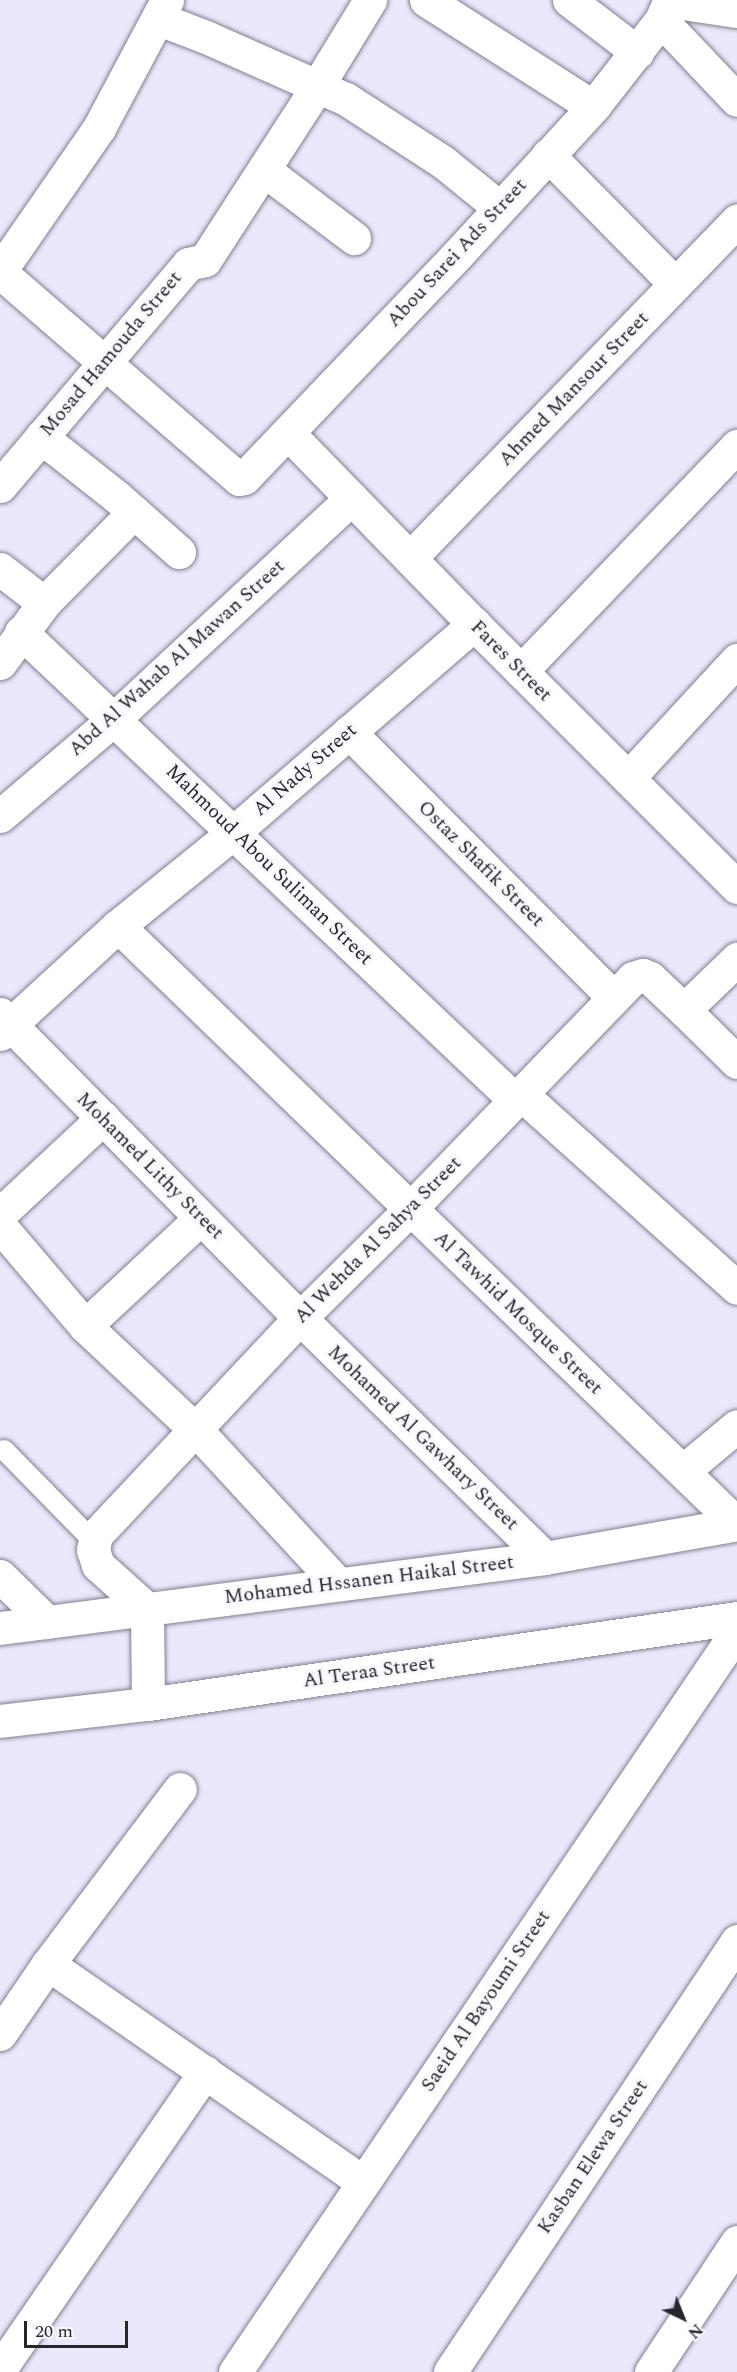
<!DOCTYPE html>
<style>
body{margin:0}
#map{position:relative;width:737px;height:2372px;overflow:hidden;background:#ece8fc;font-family:Spectral,serif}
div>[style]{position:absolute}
.roads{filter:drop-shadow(0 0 2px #827f90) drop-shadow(0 0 2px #827f90)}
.service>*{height:20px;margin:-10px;padding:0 10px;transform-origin:10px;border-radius:10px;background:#fff}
.minor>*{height:33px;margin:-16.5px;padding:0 16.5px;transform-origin:16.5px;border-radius:16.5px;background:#fff}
span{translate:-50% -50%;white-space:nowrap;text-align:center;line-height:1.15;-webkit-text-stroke:6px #f9f8fc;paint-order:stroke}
.street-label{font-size:20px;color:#27262d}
.north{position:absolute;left:653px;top:2288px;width:60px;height:60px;-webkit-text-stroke:4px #f9f8fc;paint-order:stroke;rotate:137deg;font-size:16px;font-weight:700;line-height:24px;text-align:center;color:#27262d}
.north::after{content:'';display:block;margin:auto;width:21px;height:27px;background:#27262d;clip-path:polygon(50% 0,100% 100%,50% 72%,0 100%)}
.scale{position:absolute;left:24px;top:2321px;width:104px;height:27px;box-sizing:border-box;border:3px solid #27262d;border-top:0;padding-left:8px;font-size:18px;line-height:21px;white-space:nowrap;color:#27262d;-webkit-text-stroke:4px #f9f8fc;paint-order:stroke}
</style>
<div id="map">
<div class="roads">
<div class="service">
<div style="left:4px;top:1450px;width:129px;rotate:45.6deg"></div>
</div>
<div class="minor">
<div style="left:426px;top:0;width:198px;rotate:32.6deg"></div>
<div style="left:569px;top:0;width:86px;rotate:37.4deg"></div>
<div style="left:669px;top:1px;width:69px;rotate:8.4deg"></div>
<div style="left:159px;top:19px;width:50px;rotate:21deg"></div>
<div style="left:206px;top:37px;width:153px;rotate:23.9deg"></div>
<div style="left:346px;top:99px;width:116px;rotate:33deg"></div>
<div style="left:443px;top:162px;width:73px;rotate:38.9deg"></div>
<div style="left:661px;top:20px;width:110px;rotate:46.5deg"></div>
<div style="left:548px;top:155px;width:181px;rotate:45.4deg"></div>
<div style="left:264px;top:170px;width:113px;rotate:37.1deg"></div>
<div style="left:0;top:271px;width:174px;rotate:-55.3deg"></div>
<div style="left:99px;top:128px;width:145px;rotate:-62deg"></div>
<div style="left:0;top:272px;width:316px;rotate:40.9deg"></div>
<div style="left:239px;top:479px;width:5px;rotate:-11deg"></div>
<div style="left:244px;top:478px;width:310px;rotate:-46.3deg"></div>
<div style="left:458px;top:254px;width:200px;rotate:-47.4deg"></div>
<div style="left:593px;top:107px;width:110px;rotate:-52deg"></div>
<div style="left:661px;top:20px;width:22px;rotate:-66deg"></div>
<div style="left:288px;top:433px;width:267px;rotate:45.8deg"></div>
<div style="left:474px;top:624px;width:372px;rotate:45deg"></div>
<div style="left:41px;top:437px;width:97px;rotate:38.3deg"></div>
<div style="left:117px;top:497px;width:83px;rotate:41.6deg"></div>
<div style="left:0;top:486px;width:291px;rotate:-49.7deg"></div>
<div style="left:188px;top:264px;width:17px;rotate:-13deg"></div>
<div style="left:205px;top:260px;width:208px;rotate:-57.1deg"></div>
<div style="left:318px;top:85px;width:100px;rotate:-58.5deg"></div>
<div style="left:410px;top:558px;width:470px;rotate:-45.9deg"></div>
<div style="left:0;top:569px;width:56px;rotate:37.7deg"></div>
<div style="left:21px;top:632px;width:680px;rotate:43.45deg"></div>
<div style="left:0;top:663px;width:74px;rotate:-53.7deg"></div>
<div style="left:44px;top:603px;width:128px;rotate:-45.3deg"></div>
<div style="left:521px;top:671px;width:312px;rotate:-46.2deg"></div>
<div style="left:349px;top:732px;width:374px;rotate:45.1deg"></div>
<div style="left:628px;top:778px;width:161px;rotate:-47.3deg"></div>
<div style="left:0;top:816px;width:151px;rotate:-40.4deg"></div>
<div style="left:115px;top:718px;width:323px;rotate:-42.9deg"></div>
<div style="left:118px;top:926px;width:861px;rotate:44.01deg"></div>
<div style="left:684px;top:1010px;width:74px;rotate:44.5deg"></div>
<div style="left:0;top:1014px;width:427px;rotate:45.4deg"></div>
<div style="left:300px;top:1318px;width:343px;rotate:44.4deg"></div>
<div style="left:0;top:1034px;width:160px;rotate:-42.5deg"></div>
<div style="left:118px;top:926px;width:149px;rotate:-39deg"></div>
<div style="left:234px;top:832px;width:318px;rotate:-40.9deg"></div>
<div style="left:521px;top:1094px;width:290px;rotate:41.9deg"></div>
<div style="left:0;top:1214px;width:141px;rotate:-43deg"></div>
<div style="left:0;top:1226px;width:131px;rotate:49.6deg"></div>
<div style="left:85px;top:1326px;width:154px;rotate:43.2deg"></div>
<div style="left:197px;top:1431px;width:208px;rotate:47.3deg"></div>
<div style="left:85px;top:1326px;width:158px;rotate:-43deg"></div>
<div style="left:683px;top:1471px;width:70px;rotate:-39.8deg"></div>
<div style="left:0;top:1576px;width:66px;rotate:44.4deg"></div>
<div style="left:0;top:1628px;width:549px;rotate:-7.32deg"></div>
<div style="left:545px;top:1558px;width:195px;rotate:-10deg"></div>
<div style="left:148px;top:1704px;width:95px;rotate:-90.6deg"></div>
<div style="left:147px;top:1609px;width:66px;rotate:-138.1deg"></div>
<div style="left:98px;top:1565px;width:16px;rotate:-108deg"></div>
<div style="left:93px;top:1550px;width:15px;rotate:-79deg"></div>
<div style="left:96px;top:1535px;width:298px;rotate:-46.8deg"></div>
<div style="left:300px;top:1318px;width:155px;rotate:-44.7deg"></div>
<div style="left:410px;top:1209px;width:321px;rotate:-46deg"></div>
<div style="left:633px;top:978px;width:10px;rotate:-17deg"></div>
<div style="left:643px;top:975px;width:8px;rotate:23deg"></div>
<div style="left:650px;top:978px;width:47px;rotate:43.3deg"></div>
<div style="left:684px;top:1010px;width:74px;rotate:-43.9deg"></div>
<div style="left:0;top:1721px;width:149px;rotate:-6.6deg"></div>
<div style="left:148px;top:1704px;width:595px;rotate:-8.31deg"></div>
<div style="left:48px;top:1964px;width:383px;rotate:34.7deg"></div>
<div style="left:0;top:2034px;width:85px;rotate:-55.6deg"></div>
<div style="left:48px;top:1964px;width:219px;rotate:-53deg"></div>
<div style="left:0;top:2369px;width:361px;rotate:-55.4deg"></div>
<div style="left:235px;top:2372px;width:895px;rotate:-55.88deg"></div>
<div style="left:450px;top:2372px;width:518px;rotate:-56.34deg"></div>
<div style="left:651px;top:2372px;width:156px;rotate:-56.5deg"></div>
</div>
</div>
<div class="street-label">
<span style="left:457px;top:253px;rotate:-47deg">Abou Sarei Ads Street</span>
<span style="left:111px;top:354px;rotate:-50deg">Mosad Hamouda Street</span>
<span style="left:574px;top:389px;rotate:-46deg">Ahmed Mansour Street</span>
<span style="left:177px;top:658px;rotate:-42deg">Abd Al Wahab Al Mawan Street</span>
<span style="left:511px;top:661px;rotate:45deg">Fares Street</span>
<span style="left:305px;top:770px;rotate:-41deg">Al Nady Street</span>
<span style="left:481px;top:864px;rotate:45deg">Ostaz Shafik Street</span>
<span style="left:269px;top:865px;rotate:44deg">Mahmoud Abou Suliman Street</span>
<span style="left:150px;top:1166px;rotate:45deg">Mohamed Lithy Street</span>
<span style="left:378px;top:1240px;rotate:-45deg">Al Wehda Al Sahya Street</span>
<span style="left:518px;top:1313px;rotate:44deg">Al Tawhid Mosque Street</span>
<span style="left:423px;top:1438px;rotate:44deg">Mohamed Al Gawhary Street</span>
<span style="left:369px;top:1580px;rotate:-7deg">Mohamed Hssanen Haikal Street</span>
<span style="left:369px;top:1672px;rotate:-8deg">Al Teraa Street</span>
<span style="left:486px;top:2001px;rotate:-56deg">Saeid Al Bayoumi Street</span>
<span style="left:593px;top:2157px;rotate:-56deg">Kasban Elewa Street</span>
</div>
<div class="north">N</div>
<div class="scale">20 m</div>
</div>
